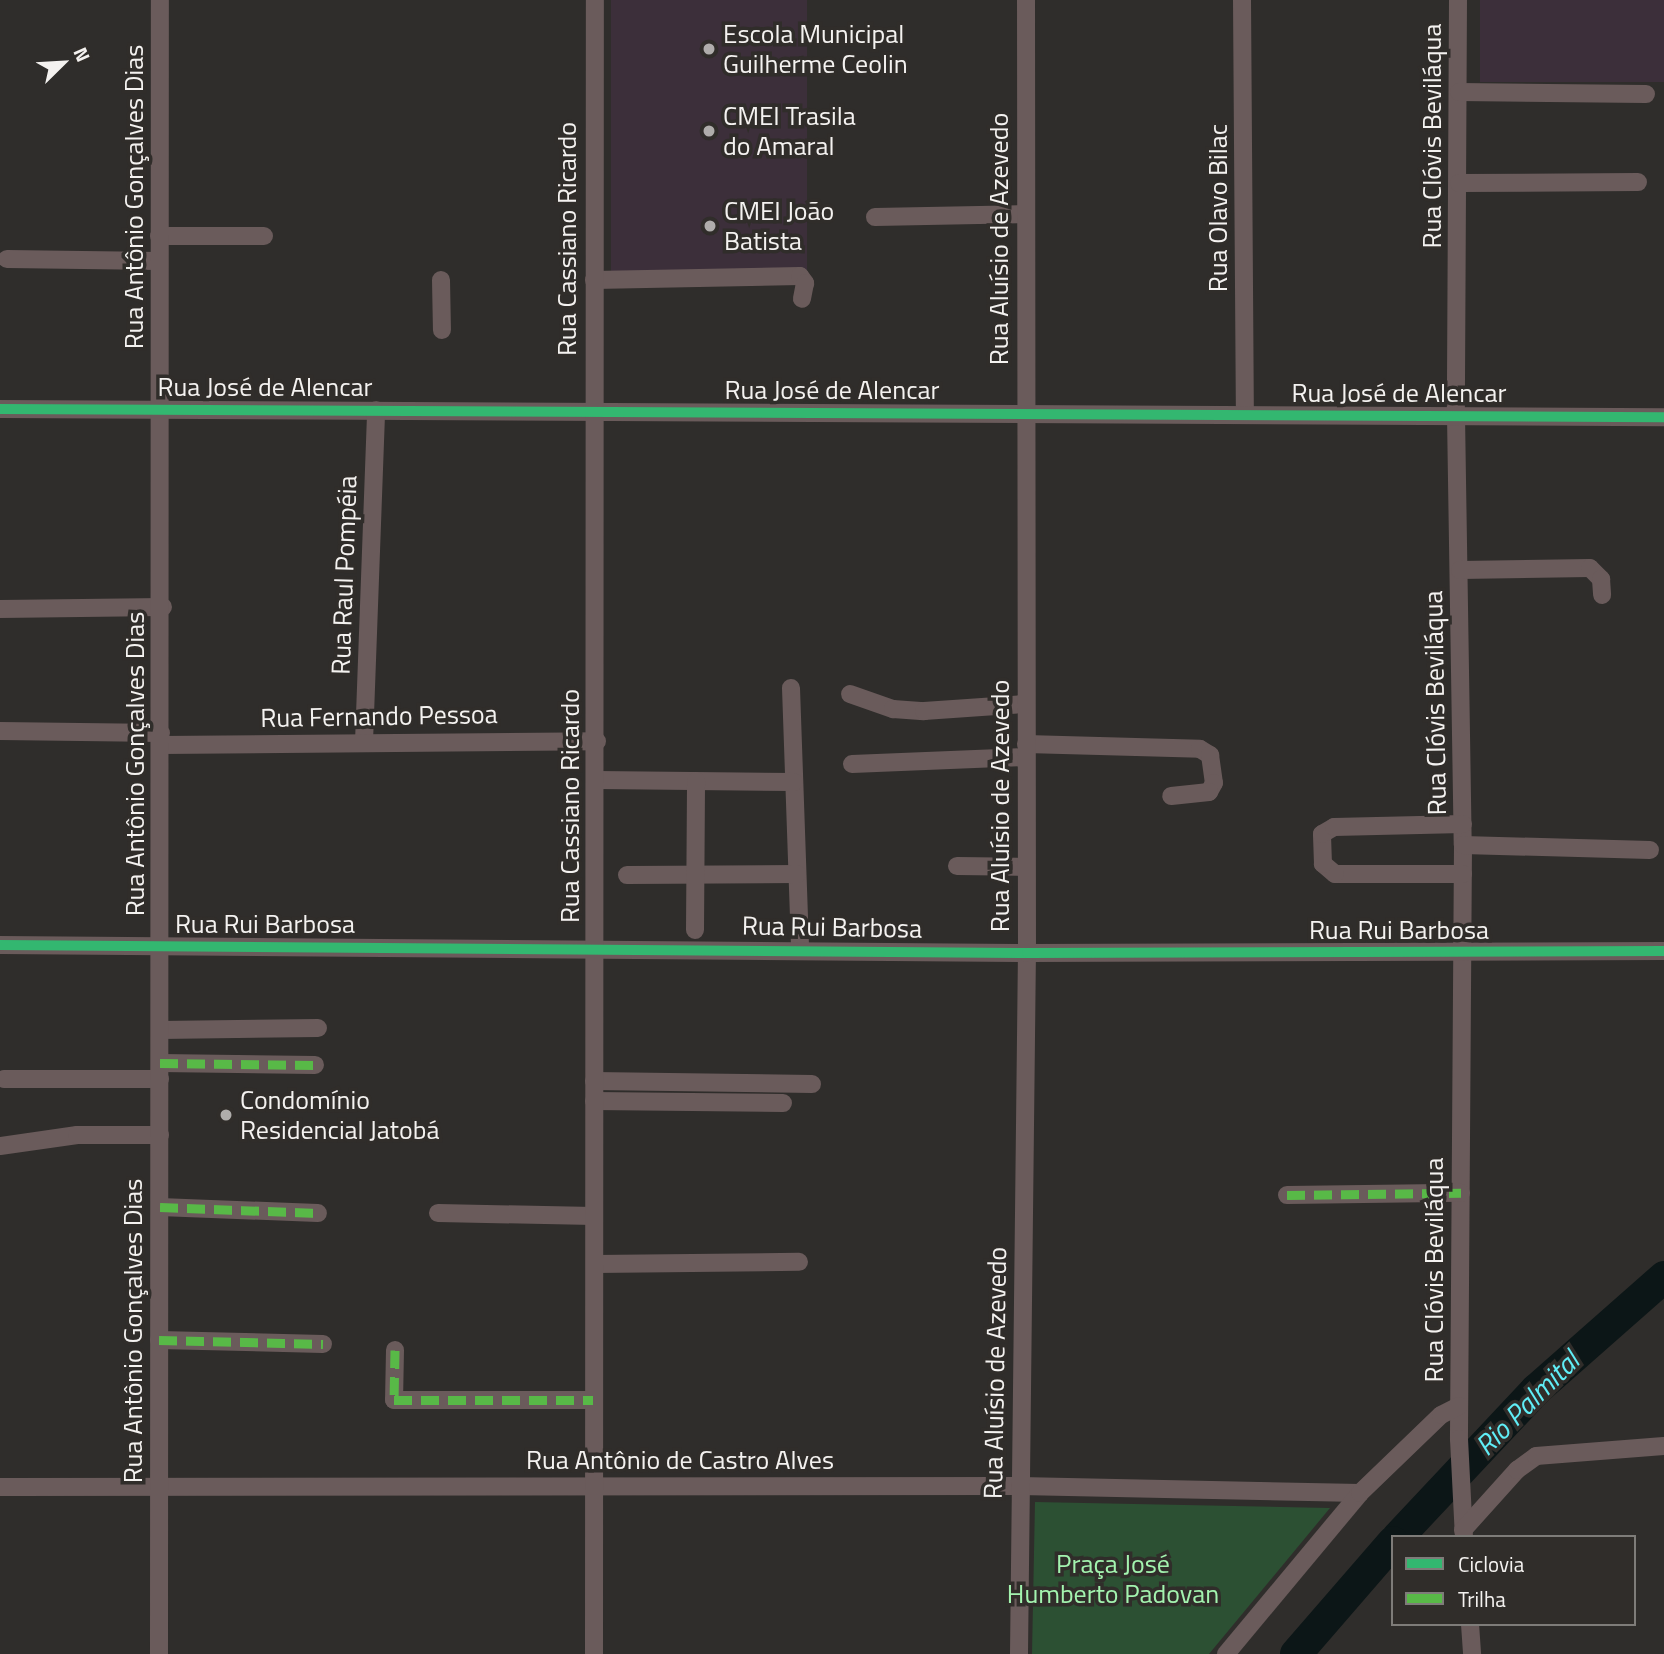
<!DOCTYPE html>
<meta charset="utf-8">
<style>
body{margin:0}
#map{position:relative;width:1664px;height:1654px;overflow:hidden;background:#2f2d2b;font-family:"Titillium Web",sans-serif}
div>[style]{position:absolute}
.education>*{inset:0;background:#3c2f3a;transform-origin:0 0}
.green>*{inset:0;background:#2c5033}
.river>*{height:32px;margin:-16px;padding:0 16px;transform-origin:16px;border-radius:16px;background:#0c1617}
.minor>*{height:18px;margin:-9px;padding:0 9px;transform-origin:9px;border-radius:9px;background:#6a5b5b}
.quiet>*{height:9px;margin-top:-4.5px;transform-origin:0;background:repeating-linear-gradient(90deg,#58b947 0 18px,transparent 0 27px)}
.cycleway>*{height:10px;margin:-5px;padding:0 5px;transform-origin:5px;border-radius:5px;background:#33b770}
.dots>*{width:19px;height:19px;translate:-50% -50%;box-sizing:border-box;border:4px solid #302d2a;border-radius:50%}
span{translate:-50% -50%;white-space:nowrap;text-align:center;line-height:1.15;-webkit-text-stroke:7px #302d2a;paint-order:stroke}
.poi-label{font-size:26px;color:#f4f2f0}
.left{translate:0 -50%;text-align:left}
.street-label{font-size:26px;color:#f4f2f0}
.park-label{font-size:26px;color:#a3f3af}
.water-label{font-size:28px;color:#60eef7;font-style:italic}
.legend{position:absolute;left:1391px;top:1535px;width:245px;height:91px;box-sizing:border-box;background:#302d2a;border:2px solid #7e7c79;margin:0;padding:9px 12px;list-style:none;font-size:21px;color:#f4f2f0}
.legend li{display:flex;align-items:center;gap:14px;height:35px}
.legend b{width:35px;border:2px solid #7e7c79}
.north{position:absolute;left:28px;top:28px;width:70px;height:70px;-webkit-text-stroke:5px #302d2a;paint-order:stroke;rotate:66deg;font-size:19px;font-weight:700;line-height:28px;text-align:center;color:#f4f2f0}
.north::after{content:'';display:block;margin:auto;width:24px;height:32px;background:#f4f2f0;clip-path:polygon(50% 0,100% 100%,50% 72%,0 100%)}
</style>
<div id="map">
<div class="education">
<div style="left:611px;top:0;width:196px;height:271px"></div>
<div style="left:1480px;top:0;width:184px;height:82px"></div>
</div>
<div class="green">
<div style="clip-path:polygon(1035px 1502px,1330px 1508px,1209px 1654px,1032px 1654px)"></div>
</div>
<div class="river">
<div style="left:1398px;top:1537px;width:202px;rotate:-46.8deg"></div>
<div style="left:1536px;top:1390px;width:171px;rotate:-41.4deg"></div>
<div style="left:1296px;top:1654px;width:148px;rotate:-49.1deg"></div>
</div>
<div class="minor">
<div style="left:1242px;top:0;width:415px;rotate:89.6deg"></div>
<div style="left:1458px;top:0;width:416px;rotate:90.3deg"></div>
<div style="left:1456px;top:416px;width:429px;rotate:89.1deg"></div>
<div style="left:1463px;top:845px;width:594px;rotate:90.39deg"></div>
<div style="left:1459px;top:1439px;width:98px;rotate:87.1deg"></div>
<div style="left:1459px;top:92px;width:187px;rotate:0.6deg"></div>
<div style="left:1459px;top:183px;width:179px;rotate:-0.3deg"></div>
<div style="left:875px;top:217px;width:150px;rotate:-1.1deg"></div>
<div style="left:159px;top:236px;width:105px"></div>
<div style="left:7px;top:259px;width:152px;rotate:0.8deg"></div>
<div style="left:441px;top:280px;width:50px;rotate:88.9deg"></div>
<div style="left:594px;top:280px;width:206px;rotate:-1.1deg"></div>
<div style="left:800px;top:276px;width:9px;rotate:54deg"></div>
<div style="left:805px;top:283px;width:16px;rotate:101deg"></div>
<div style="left:0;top:409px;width:1664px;rotate:0.28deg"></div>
<div style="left:1460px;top:570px;width:130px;rotate:-0.9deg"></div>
<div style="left:1590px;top:568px;width:16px;rotate:45deg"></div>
<div style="left:1601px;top:579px;width:16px;rotate:86deg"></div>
<div style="left:0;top:609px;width:163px;rotate:-0.7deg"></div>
<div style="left:791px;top:688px;width:262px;rotate:88deg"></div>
<div style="left:850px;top:694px;width:46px;rotate:19.2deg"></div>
<div style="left:893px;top:709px;width:31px;rotate:4deg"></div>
<div style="left:924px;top:711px;width:101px;rotate:-4deg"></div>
<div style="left:0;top:731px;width:161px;rotate:0.7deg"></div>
<div style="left:364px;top:742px;width:332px;rotate:-87.9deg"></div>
<div style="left:1026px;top:744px;width:174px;rotate:1.6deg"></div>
<div style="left:1200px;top:749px;width:12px;rotate:31deg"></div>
<div style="left:1210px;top:755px;width:28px;rotate:82deg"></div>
<div style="left:1214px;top:783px;width:10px;rotate:119deg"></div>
<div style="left:1209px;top:792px;width:38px;rotate:174deg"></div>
<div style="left:161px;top:745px;width:436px;rotate:-0.5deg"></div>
<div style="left:852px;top:764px;width:174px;rotate:-2.3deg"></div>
<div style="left:597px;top:780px;width:197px;rotate:0.6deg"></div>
<div style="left:1463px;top:845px;width:187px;rotate:1.5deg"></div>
<div style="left:957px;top:866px;width:69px;rotate:0.8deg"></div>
<div style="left:1463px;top:874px;width:128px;rotate:180deg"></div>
<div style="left:1335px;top:874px;width:16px;rotate:-140deg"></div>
<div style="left:1323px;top:864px;width:30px;rotate:-92deg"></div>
<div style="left:1322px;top:834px;width:14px;rotate:-30deg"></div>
<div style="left:1334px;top:827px;width:129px;rotate:-1.3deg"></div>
<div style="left:627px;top:875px;width:170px;rotate:-0.3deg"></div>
<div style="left:695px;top:930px;width:149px;rotate:-89.6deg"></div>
<div style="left:0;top:945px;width:1027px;rotate:0.45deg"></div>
<div style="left:1027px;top:953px;width:637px;rotate:-0.18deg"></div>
<div style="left:160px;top:1030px;width:158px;rotate:-0.7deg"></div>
<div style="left:160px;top:1063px;width:155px;rotate:0.7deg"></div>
<div style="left:4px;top:1079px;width:156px"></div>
<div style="left:594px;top:1081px;width:218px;rotate:0.8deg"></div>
<div style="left:594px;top:1101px;width:189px;rotate:0.6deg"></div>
<div style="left:0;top:1146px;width:78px;rotate:-8.1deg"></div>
<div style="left:77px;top:1135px;width:83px"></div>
<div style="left:1287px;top:1195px;width:174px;rotate:-0.7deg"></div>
<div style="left:160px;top:1207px;width:158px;rotate:2.2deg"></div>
<div style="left:438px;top:1213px;width:156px;rotate:1.1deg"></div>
<div style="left:595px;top:1264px;width:204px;rotate:-0.6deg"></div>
<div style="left:159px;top:1340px;width:164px;rotate:1.4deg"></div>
<div style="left:395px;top:1350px;width:50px;rotate:91.1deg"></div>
<div style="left:394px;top:1400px;width:199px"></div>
<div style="left:0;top:1487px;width:1020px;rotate:-0.06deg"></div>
<div style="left:1020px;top:1486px;width:340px;rotate:1.2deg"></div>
<div style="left:1463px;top:1530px;width:81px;rotate:-48deg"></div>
<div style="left:1517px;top:1470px;width:24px;rotate:-36deg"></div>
<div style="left:1536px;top:1456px;width:128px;rotate:-4.5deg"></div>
<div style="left:1470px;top:1624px;width:30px;rotate:86deg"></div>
<div style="left:159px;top:1654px;width:1654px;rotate:-89.97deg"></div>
<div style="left:594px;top:1654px;width:1654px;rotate:-89.97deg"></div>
<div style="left:1019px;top:1654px;width:701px;rotate:-89.35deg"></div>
<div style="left:1027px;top:953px;width:953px;rotate:-90.06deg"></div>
<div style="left:1226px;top:1654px;width:209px;rotate:-50.2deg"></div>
<div style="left:1360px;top:1493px;width:112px;rotate:-43.9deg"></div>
<div style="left:1441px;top:1415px;width:20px;rotate:-27deg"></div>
</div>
<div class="quiet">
<div style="left:160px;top:1063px;width:155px;rotate:0.7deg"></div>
<div style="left:1287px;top:1195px;width:174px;rotate:-0.7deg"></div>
<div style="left:160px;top:1207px;width:158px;rotate:2.2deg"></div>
<div style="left:159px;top:1340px;width:164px;rotate:1.4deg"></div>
<div style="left:395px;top:1350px;width:50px;rotate:91.1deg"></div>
<div style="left:394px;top:1400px;width:199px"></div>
</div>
<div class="cycleway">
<div style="left:0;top:409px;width:1664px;rotate:0.28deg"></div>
<div style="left:0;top:945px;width:1027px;rotate:0.45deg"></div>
<div style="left:1027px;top:953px;width:637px;rotate:-0.18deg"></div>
</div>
<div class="dots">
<div style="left:709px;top:49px;background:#afadab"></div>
<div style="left:709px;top:131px;background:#afadab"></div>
<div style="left:710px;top:226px;background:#afadab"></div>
<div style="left:226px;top:1115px;background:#afadab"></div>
</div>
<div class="poi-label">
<span class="left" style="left:723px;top:49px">Escola Municipal<br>Guilherme Ceolin</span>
<span class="left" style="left:723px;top:131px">CMEI Trasila<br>do Amaral</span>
<span class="left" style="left:724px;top:226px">CMEI João<br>Batista</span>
<span class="left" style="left:240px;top:1115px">Condomínio<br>Residencial Jatobá</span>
</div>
<div class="street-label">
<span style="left:1432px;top:136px;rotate:-90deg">Rua Clóvis Beviláqua</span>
<span style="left:134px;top:197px;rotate:-90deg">Rua Antônio Gonçalves Dias</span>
<span style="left:1218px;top:208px;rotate:-90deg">Rua Olavo Bilac</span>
<span style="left:567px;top:239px;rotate:-90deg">Rua Cassiano Ricardo</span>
<span style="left:999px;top:239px;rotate:-90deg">Rua Aluísio de Azevedo</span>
<span style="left:265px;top:387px">Rua José de Alencar</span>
<span style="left:832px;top:390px">Rua José de Alencar</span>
<span style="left:1399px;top:393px">Rua José de Alencar</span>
<span style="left:344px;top:575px;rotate:-88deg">Rua Raul Pompéia</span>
<span style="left:1435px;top:703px;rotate:-91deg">Rua Clóvis Beviláqua</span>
<span style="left:379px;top:716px;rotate:-1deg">Rua Fernando Pessoa</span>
<span style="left:135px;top:764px;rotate:-90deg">Rua Antônio Gonçalves Dias</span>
<span style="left:570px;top:806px;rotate:-90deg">Rua Cassiano Ricardo</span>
<span style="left:1000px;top:806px;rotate:-90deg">Rua Aluísio de Azevedo</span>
<span style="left:265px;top:924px">Rua Rui Barbosa</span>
<span style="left:832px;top:927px;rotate:1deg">Rua Rui Barbosa</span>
<span style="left:1399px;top:930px">Rua Rui Barbosa</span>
<span style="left:1434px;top:1270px;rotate:-90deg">Rua Clóvis Beviláqua</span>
<span style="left:133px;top:1331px;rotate:-90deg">Rua Antônio Gonçalves Dias</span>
<span style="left:995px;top:1373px;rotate:-89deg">Rua Aluísio de Azevedo</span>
<span style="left:680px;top:1460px">Rua Antônio de Castro Alves</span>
</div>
<div class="park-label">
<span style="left:1113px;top:1579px">Praça José<br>Humberto Padovan</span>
</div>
<div class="water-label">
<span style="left:1527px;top:1403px;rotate:-45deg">Rio Palmital</span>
</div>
<ul class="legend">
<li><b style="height:9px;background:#33b770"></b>Ciclovia</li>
<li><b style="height:9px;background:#58b947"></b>Trilha</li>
</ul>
<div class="north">N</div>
</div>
